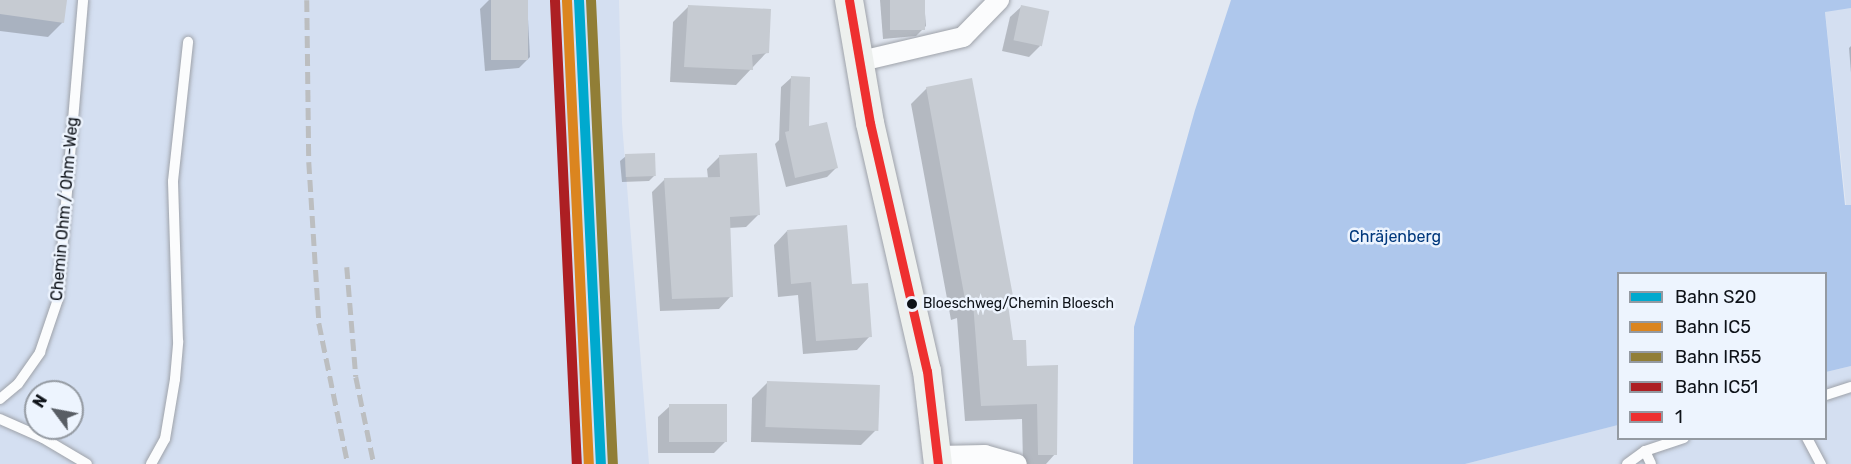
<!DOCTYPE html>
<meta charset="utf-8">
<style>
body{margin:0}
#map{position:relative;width:1851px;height:464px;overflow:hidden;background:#e2e8f2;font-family:Rubik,sans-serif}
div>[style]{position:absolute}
.built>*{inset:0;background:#d4dff1}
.forest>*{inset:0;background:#aec7ec}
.shadow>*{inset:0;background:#0003}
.building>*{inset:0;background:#c6cbd2;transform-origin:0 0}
.roads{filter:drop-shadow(0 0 2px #9ea2a9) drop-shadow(0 0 2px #9ea2a9)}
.lane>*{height:10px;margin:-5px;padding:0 5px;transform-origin:5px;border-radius:5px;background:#fbfcfd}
.street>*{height:20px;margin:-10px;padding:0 10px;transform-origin:10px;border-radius:10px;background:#fbfcfd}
.secondary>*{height:28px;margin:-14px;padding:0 14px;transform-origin:14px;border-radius:14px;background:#edf0ee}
.rail>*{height:4.5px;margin-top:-2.25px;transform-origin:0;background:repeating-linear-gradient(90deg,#bcbec0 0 12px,transparent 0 18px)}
.bus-1>*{height:9px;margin:-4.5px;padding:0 4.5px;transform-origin:4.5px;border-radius:4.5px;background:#ee3030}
.rail-1>*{height:10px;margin:-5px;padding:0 5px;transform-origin:5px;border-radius:5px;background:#00a9ce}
.rail-2>*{height:10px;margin:-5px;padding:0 5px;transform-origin:5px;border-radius:5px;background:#db851f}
.rail-3>*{height:10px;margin:-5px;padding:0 5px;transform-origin:5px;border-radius:5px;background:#917e36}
.rail-4>*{height:10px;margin:-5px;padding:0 5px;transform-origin:5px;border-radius:5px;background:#ad1f23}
.dots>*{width:16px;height:16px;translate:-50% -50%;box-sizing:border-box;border:3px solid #edf4fe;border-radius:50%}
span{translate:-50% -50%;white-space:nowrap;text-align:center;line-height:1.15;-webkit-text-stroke:5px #edf4fe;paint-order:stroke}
.bus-label{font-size:14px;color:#0e1218}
.left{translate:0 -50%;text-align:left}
.street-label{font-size:16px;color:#0e1218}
.park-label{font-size:16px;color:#01387c}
.legend{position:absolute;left:1617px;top:272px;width:210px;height:168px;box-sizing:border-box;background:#edf4fe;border:2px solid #949aa2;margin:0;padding:8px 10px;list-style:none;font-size:18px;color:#0e1218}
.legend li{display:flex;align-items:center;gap:12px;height:30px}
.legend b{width:30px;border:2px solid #949aa2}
.north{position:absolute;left:24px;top:380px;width:60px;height:60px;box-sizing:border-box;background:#edf4fe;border:2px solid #949aa2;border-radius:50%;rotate:302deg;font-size:16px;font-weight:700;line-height:24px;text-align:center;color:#0e1218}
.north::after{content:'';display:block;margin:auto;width:21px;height:27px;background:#585d64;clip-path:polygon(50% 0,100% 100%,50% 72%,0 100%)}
</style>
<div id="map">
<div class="built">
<div style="clip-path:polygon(evenodd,0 0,619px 0,622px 123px,649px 464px,0 464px,0 0,36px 392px,72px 392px,72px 428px,36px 428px,36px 392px)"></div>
<div style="clip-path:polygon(1851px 8px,1851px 205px,1846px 205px,1825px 11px)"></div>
<div style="clip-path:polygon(1851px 366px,1851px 464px,1465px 464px,1618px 425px,1618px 438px,1826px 438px,1826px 372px)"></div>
</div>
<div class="forest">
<div style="clip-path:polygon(1231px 0,1851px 0,1851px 8px,1825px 12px,1845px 205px,1851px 205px,1851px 366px,1826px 372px,1826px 274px,1618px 274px,1618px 425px,1465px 464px,1133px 464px,1134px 327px,1195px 110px)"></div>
</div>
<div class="shadow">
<div style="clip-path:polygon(0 0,66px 0,63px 22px,48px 37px,0 31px)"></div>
<div style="clip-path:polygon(489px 0,527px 0,530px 57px,519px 68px,485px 71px,480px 9px)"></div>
<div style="clip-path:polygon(880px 0,924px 0,926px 26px,916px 36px,883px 39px)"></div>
<div style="clip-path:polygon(1022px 6px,1040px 46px,1029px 57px,1002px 51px,1010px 17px)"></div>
<div style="clip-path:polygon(688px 7px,767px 52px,736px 85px,670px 82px,673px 22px)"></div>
<div style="clip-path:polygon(1851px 46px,1851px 73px,1849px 48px)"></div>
<div style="clip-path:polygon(791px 78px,807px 128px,837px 167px,827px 177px,786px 187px,775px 144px,779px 140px,781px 87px)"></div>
<div style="clip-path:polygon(927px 88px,1011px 295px,1006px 300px,1012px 342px,1025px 367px,1055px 454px,1046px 464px,1023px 464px,1022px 419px,965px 421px,957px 318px,951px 320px,911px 104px)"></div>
<div style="clip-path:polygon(626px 156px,655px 175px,649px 181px,622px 182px,620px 161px)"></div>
<div style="clip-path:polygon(720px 156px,758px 215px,746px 227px,729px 228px,731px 296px,719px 309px,660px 311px,652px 192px,665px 179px,708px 178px,707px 169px)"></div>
<div style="clip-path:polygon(787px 231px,851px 286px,870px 336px,857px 350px,803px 354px,798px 295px,778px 297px,774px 245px)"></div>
<div style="clip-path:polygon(768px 382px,876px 430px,861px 445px,751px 442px,752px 398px)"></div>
<div style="clip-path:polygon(670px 406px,725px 442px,714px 453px,658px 453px,658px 417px)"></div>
</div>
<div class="building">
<div style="clip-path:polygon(0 0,67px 0,64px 23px,0 14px)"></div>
<div style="left:491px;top:0;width:37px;height:60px"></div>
<div style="left:890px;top:0;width:35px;height:30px"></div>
<div style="clip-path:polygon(688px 5px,771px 9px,769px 53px,752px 55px,753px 70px,684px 67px)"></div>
<div style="left:1021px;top:5px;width:29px;height:36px;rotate:12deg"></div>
<div style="clip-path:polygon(791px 76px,810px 77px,809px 126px,827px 122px,838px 168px,795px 178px,785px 132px,789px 131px)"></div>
<div style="clip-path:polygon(972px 78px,1013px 296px,1007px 297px,1013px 340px,1026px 340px,1027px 366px,1058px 365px,1057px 455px,1038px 455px,1037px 404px,981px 406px,973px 303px,966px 305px,926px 87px)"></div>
<div style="left:655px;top:153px;width:23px;height:30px;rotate:88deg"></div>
<div style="clip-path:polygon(757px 153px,760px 215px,730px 217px,733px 297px,672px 299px,664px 178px,720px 177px,719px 155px)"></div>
<div style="clip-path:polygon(847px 225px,852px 284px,868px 283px,872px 337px,816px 341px,811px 282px,791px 284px,787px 230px)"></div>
<div style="left:767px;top:381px;width:113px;height:46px;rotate:2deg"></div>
<div style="left:669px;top:404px;width:58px;height:38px"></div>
</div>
<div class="roads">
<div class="lane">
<div style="left:1826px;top:395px;width:26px;rotate:-18deg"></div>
<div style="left:0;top:399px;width:23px;rotate:-40deg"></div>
<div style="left:18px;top:384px;width:39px;rotate:-55deg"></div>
<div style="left:40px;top:352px;width:56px;rotate:-71.2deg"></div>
<div style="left:58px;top:299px;width:300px;rotate:-85.2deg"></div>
<div style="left:0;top:419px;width:47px;rotate:23.8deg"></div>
<div style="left:43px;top:438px;width:51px;rotate:30.6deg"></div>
<div style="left:1807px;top:438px;width:30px;rotate:62deg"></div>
<div style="left:1645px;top:451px;width:14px;rotate:65deg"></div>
<div style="left:151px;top:464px;width:29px;rotate:-61deg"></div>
<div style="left:165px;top:439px;width:61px;rotate:-80.5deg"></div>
<div style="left:175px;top:379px;width:38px;rotate:-85deg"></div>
<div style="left:178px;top:341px;width:160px;rotate:-91.8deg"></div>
<div style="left:173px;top:181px;width:140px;rotate:-83.8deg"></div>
<div style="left:1627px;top:464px;width:22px;rotate:-36deg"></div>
<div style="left:1645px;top:451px;width:41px;rotate:-18.4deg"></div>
</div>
<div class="street">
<div style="left:857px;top:62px;width:109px;rotate:-13.3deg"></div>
<div style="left:963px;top:37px;width:52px;rotate:-45.8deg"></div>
<div style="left:938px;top:456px;width:47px;rotate:-1.2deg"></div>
<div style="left:985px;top:455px;width:33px;rotate:16deg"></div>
</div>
<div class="secondary">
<div style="left:849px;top:0;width:125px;rotate:80.3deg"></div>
<div style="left:870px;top:123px;width:254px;rotate:77.1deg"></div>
<div style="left:927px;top:371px;width:94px;rotate:83.3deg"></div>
</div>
</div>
<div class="rail">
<div style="left:307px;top:0;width:162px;rotate:89.3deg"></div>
<div style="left:309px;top:162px;width:161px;rotate:86.4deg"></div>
<div style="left:319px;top:323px;width:144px;rotate:78.4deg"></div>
<div style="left:347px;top:267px;width:110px;rotate:85.3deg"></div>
<div style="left:356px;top:377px;width:89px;rotate:78.3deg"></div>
</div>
<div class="bus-1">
<div style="left:849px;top:0;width:125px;rotate:80.3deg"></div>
<div style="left:870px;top:123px;width:254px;rotate:77.1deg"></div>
<div style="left:927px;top:371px;width:94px;rotate:83.3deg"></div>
</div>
<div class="rail-1">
<div style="left:579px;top:0;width:465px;rotate:87.3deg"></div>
</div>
<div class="rail-2">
<div style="left:567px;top:1px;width:464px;rotate:87.3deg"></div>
</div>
<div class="rail-3">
<div style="left:591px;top:0;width:464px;rotate:87.3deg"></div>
</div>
<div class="rail-4">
<div style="left:555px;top:1px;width:464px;rotate:87.3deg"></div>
</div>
<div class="dots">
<div style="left:912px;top:304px;background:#0e1218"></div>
</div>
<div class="bus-label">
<span class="left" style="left:923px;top:304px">Bloeschweg/Chemin Bloesch</span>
</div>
<div class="street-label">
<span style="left:65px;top:209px;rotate:-85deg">Chemin Ohm / Ohm-Weg</span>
</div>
<div class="park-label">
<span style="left:1395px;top:237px">Chräjenberg</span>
</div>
<ul class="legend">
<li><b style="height:8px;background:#00a9ce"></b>Bahn S20</li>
<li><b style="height:8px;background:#db851f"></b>Bahn IC5</li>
<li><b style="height:8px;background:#917e36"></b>Bahn IR55</li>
<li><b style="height:8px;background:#ad1f23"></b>Bahn IC51</li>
<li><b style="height:8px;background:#ee3030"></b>1</li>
</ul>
<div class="north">N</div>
</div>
